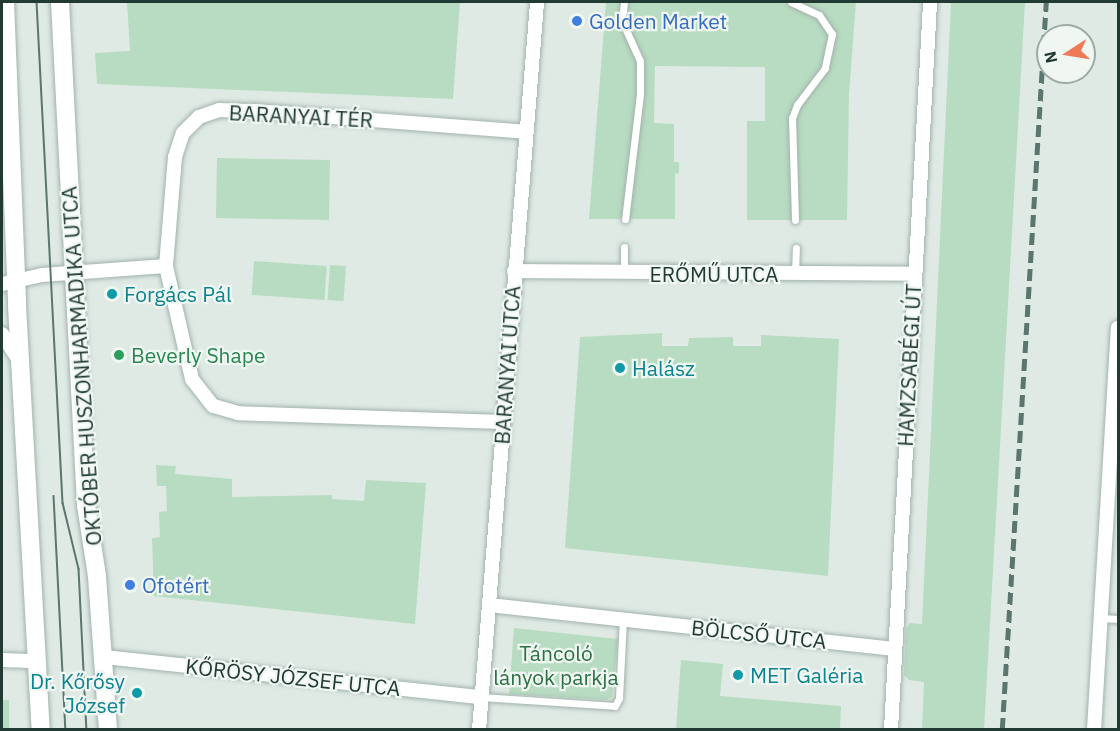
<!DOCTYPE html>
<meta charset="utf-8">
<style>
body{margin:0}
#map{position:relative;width:1120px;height:731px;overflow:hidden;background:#dfeae5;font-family:"IBM Plex Sans",sans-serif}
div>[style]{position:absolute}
.green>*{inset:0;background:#b8dcc1;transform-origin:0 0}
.roads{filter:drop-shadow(0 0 2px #a2b2ac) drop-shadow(0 0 2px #a2b2ac)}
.lane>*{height:7px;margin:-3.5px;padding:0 3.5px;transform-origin:3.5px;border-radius:3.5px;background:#fff}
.street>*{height:14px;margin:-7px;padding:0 7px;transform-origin:7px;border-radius:7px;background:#fff}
.secondary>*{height:18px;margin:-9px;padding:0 9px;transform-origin:9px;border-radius:9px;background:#fff}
.tram>*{height:1.5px;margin:-0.75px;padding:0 0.75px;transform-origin:0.75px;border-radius:0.75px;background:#5b766e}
.rail>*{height:4.5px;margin-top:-2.25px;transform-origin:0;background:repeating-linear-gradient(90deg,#5b766e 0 12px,transparent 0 18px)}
.dots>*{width:16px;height:16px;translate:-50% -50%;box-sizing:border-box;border:3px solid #f0f7f3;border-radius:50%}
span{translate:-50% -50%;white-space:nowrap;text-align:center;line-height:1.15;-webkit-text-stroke:4.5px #f0f7f3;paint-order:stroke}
.shop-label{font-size:21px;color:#366cbe}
.left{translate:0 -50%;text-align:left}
.street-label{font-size:21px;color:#213a33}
.culture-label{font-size:21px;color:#0d838f}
.right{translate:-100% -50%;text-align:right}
.leisure-label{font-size:21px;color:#27864d}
.park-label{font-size:21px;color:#2c7044}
.frame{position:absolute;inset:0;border:3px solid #213a33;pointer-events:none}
.north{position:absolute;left:1036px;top:24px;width:60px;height:60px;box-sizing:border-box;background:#f0f7f3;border:2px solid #9daba6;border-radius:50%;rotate:258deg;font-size:16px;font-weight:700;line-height:24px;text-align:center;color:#213a33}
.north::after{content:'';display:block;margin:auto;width:21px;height:27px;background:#f07958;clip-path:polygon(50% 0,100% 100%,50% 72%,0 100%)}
</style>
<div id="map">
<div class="green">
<div style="clip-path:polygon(127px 2px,460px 2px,453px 99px,97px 84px,95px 53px,130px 51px)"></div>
<div style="clip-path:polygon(606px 2px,856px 2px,849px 94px,847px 220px,747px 220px,747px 121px,765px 121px,765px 67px,655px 66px,654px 123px,674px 124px,674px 162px,679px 162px,679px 173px,675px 174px,675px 219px,589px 219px)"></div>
<div style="clip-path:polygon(951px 2px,1025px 2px,984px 730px,922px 729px,924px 682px,909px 680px,904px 675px,906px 629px,910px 623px,922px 624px)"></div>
<div style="left:217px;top:158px;width:113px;height:60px;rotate:1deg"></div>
<div style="left:254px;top:261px;width:73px;height:34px;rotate:4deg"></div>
<div style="left:330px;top:265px;width:16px;height:35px;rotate:4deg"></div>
<div style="clip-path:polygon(662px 333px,662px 346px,688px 346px,689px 338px,733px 337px,733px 346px,761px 346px,761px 335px,839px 339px,828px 576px,565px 548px,580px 337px)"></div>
<div style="clip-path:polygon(156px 465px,176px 466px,175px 474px,232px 479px,232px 497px,332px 495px,332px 499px,364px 501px,366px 480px,426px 483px,415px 624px,154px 596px,152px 538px,160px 537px,159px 512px,167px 511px,166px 486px,157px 486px)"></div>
<div style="clip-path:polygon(514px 628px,618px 639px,612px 697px,606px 700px,509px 694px)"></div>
<div style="clip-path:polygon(681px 660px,723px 664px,720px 696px,841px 706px,840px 729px,676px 729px)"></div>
<div style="left:2px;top:700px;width:7px;height:29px"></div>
</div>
<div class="roads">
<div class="lane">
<div style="left:624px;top:2px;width:19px;rotate:96deg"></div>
<div style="left:622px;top:21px;width:44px;rotate:65.8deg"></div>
<div style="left:640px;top:61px;width:33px;rotate:90deg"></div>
<div style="left:640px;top:94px;width:126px;rotate:96.8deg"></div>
<div style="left:791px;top:2px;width:31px;rotate:25deg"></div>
<div style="left:819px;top:15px;width:23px;rotate:56deg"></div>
<div style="left:832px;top:34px;width:35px;rotate:102deg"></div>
<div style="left:825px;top:68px;width:46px;rotate:127.1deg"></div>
<div style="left:797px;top:105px;width:14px;rotate:111deg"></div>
<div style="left:792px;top:118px;width:102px;rotate:88.3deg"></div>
<div style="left:624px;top:272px;width:25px;rotate:-90deg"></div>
<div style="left:795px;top:274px;width:26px;rotate:-88deg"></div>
<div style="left:1101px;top:618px;width:17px;rotate:3deg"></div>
<div style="left:481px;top:697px;width:134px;rotate:3.8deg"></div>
<div style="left:615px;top:706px;width:9px;rotate:-63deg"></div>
<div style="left:619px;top:698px;width:79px;rotate:-87.1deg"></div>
</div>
<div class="street">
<div style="left:514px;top:271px;width:400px;rotate:0.4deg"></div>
<div style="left:2px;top:284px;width:41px;rotate:-12.7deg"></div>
<div style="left:42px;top:275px;width:124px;rotate:-4.2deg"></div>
<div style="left:2px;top:334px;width:33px;rotate:57deg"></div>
<div style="left:503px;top:422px;width:265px;rotate:-178.1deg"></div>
<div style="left:238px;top:413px;width:26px;rotate:-164deg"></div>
<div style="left:213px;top:406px;width:34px;rotate:-128deg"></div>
<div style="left:192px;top:379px;width:116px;rotate:-103deg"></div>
<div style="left:166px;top:266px;width:109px;rotate:-85.3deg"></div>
<div style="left:175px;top:157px;width:25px;rotate:-72deg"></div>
<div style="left:183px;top:133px;width:23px;rotate:-45deg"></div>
<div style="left:199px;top:117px;width:21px;rotate:-19deg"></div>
<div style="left:219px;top:110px;width:36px;rotate:2deg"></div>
<div style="left:255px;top:111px;width:271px;rotate:4.4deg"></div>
<div style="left:489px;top:605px;width:408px;rotate:6.2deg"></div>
<div style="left:104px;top:657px;width:379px;rotate:6.1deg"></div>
<div style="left:2px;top:660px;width:35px;rotate:2deg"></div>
<div style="left:479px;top:730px;width:730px;rotate:-85.44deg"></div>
<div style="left:891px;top:730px;width:729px;rotate:-86.93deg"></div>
<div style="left:1094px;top:730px;width:403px;rotate:-86.6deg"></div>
</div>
<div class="secondary">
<div style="left:5px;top:2px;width:304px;rotate:87.7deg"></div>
<div style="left:17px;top:306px;width:425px;rotate:86.8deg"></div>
<div style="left:60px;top:2px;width:504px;rotate:87.04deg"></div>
<div style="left:86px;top:505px;width:72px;rotate:81.2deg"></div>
<div style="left:97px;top:576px;width:154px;rotate:85.9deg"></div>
</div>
</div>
<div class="tram">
<div style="left:37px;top:2px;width:502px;rotate:87.03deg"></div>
<div style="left:63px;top:503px;width:68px;rotate:76.4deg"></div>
<div style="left:79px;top:569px;width:161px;rotate:87.2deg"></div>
<div style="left:54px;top:496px;width:234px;rotate:87.1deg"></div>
</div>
<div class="rail">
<div style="left:1002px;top:730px;width:729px;rotate:-86.54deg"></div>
</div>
<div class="dots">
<div style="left:577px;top:21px;background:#3f7fe0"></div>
<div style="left:112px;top:294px;background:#0f9aa8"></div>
<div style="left:119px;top:355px;background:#2e9e5b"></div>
<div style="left:620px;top:368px;background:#0f9aa8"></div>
<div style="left:130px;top:585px;background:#3f7fe0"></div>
<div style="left:738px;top:675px;background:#0f9aa8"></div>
<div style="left:137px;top:693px;background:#0f9aa8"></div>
</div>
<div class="shop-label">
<span class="left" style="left:589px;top:21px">Golden Market</span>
<span class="left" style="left:142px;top:585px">Ofotért</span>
</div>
<div class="street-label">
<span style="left:301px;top:116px;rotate:3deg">BARANYAI TÉR</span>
<span style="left:714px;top:274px">ERŐMŰ UTCA</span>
<span style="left:507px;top:365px;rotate:-86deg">BARANYAI UTCA</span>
<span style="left:909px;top:365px;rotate:-87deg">HAMZSABÉGI ÚT</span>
<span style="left:81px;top:366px;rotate:-94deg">OKTÓBER HUSZONHARMADIKA UTCA</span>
<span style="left:759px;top:634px;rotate:6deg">BÖLCSŐ UTCA</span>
<span style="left:293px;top:677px;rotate:6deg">KŐRÖSY JÓZSEF UTCA</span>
</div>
<div class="culture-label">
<span class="left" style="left:124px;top:294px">Forgács Pál</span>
<span class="left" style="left:632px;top:368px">Halász</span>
<span class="left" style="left:750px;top:675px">MET Galéria</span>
<span class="right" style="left:125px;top:693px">Dr. Kőrősy<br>József</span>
</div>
<div class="leisure-label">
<span class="left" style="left:131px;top:355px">Beverly Shape</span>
</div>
<div class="park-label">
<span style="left:556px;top:665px">Táncoló<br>lányok parkja</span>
</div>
<div class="frame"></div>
<div class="north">N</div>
</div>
